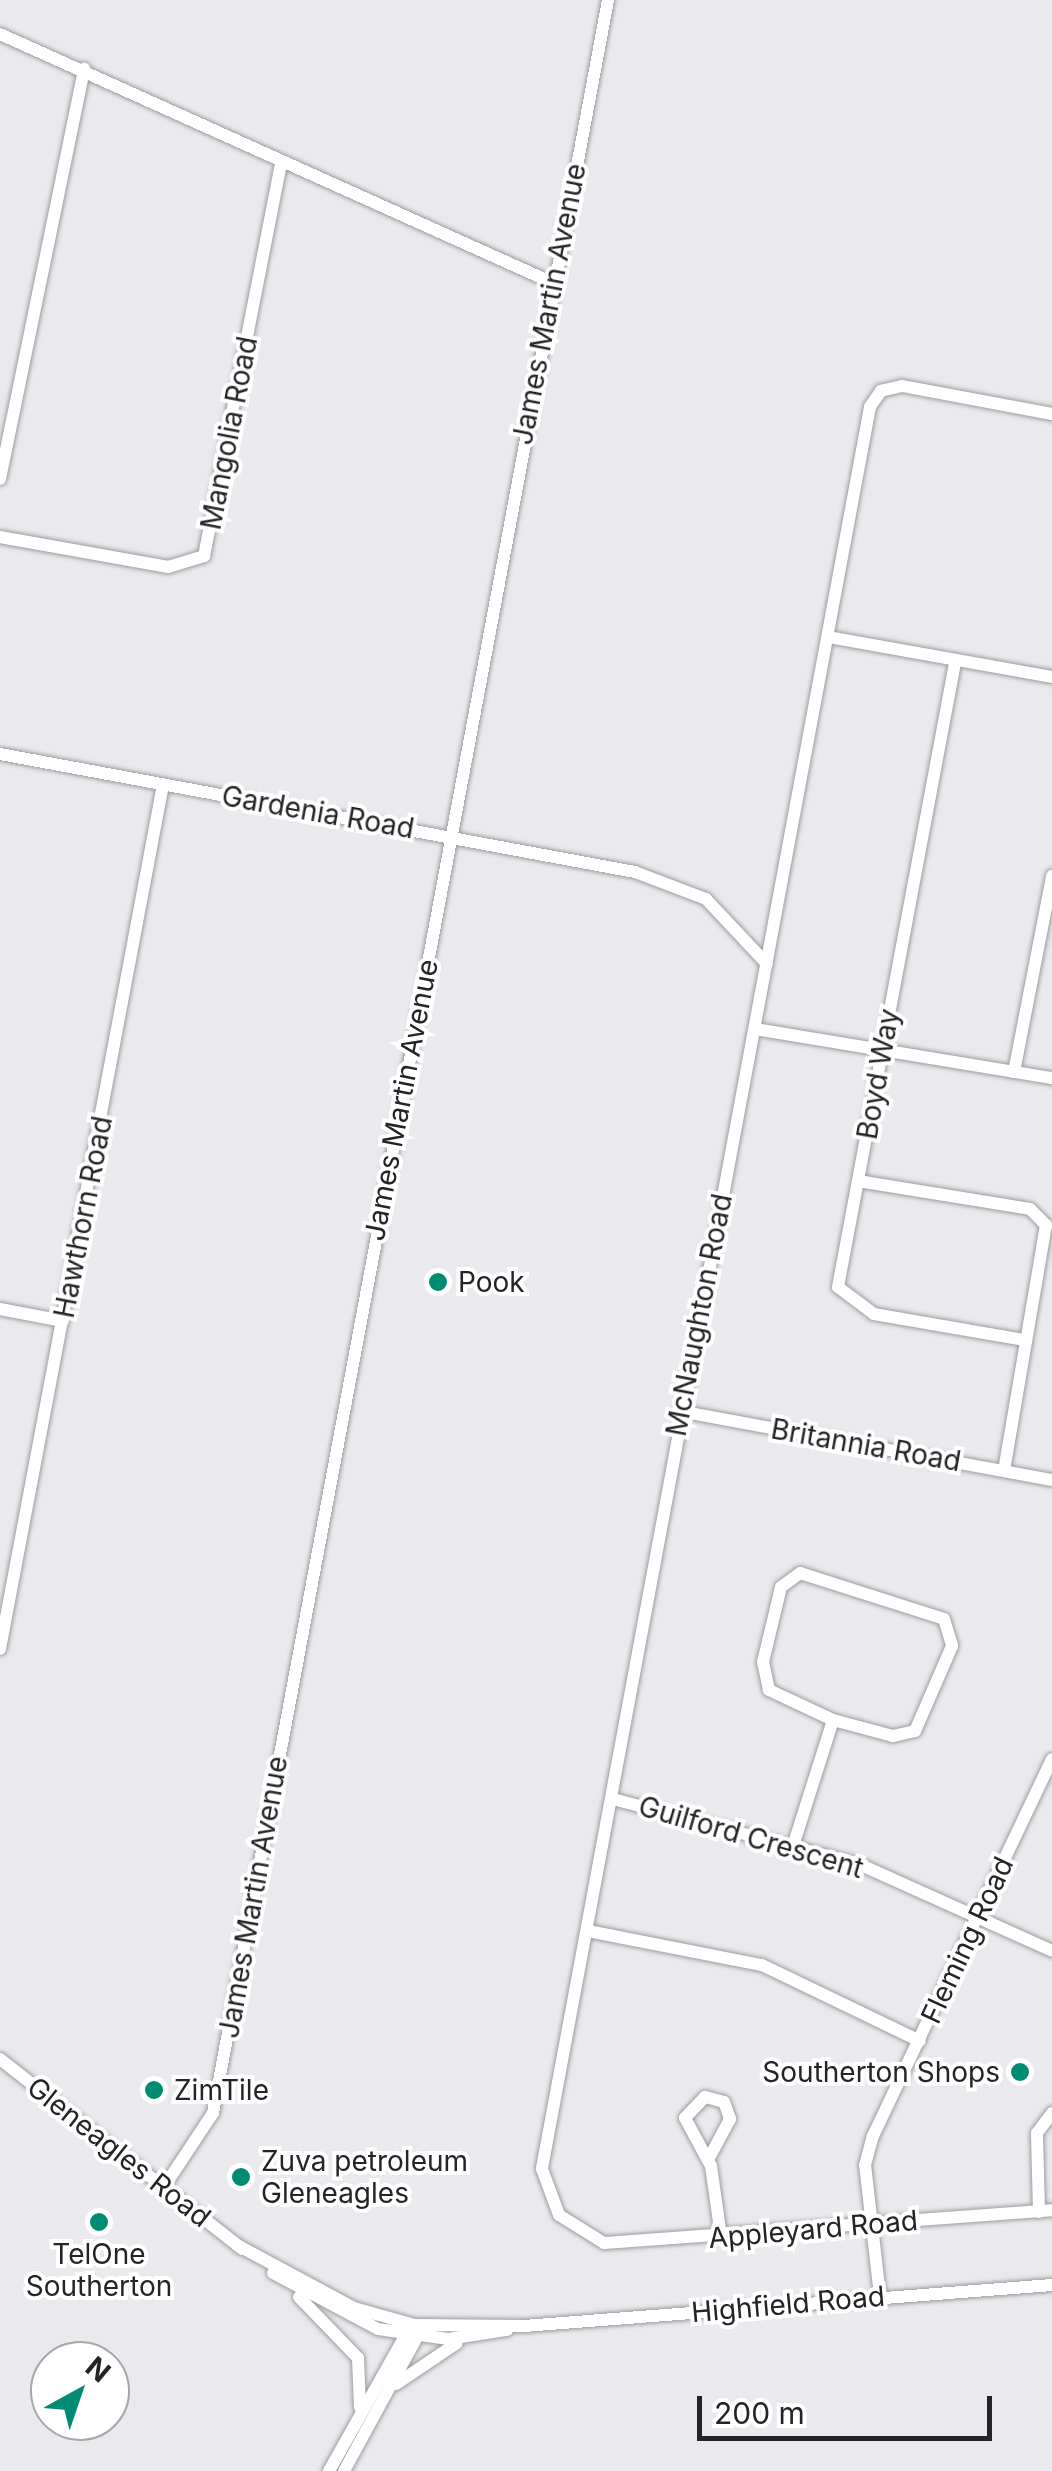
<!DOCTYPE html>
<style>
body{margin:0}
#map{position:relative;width:1052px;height:2471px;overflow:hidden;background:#eaeaee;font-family:Inter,sans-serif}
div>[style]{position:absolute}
.roads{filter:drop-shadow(0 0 2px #9c9ca0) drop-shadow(0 0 2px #9c9ca0)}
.minor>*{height:12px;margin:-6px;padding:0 6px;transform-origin:6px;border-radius:6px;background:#fff}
.dots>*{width:28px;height:28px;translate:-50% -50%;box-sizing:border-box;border:5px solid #fff;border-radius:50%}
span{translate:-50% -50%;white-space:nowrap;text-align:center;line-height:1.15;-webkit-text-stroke:8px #fff;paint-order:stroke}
.street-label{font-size:28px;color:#232425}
.poi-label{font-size:28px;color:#232425}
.left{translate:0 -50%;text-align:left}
.right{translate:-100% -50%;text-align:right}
.north{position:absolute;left:30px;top:2341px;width:100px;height:100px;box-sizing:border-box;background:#fff;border:2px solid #a7a7a8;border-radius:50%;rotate:40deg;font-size:28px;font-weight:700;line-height:40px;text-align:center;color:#232425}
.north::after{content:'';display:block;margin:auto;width:35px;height:45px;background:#008c73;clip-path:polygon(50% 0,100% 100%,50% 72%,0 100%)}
.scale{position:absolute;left:697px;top:2396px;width:295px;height:45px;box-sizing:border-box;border:5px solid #232425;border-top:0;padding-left:12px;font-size:30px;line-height:35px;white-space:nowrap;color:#232425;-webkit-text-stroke:8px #fff;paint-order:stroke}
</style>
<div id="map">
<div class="roads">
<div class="minor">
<div style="left:0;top:34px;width:606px;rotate:24.24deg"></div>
<div style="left:1052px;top:414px;width:153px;rotate:-169.4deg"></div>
<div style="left:902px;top:386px;width:22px;rotate:167deg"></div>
<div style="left:881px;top:391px;width:19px;rotate:125deg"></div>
<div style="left:870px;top:407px;width:1792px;rotate:100.55deg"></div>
<div style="left:542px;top:2169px;width:49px;rotate:69.7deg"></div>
<div style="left:559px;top:2215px;width:53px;rotate:31.9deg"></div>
<div style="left:604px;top:2243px;width:449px;rotate:-4.2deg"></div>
<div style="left:0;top:479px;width:419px;rotate:-78.4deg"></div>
<div style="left:0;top:537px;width:171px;rotate:10.1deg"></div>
<div style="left:168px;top:567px;width:38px;rotate:-17deg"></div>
<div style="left:204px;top:556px;width:400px;rotate:-78.9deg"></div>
<div style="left:828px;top:637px;width:228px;rotate:10.1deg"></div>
<div style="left:955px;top:663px;width:635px;rotate:100.62deg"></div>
<div style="left:838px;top:1287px;width:45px;rotate:36.9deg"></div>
<div style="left:874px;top:1314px;width:153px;rotate:9.8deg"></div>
<div style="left:0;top:754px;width:646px;rotate:10.53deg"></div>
<div style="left:635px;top:872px;width:76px;rotate:20.8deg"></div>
<div style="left:706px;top:899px;width:89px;rotate:46.8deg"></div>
<div style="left:755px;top:1029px;width:301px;rotate:9.4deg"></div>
<div style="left:1014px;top:1072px;width:200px;rotate:-79deg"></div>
<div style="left:858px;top:1181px;width:174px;rotate:9.2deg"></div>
<div style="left:1030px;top:1209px;width:23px;rotate:45deg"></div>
<div style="left:1046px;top:1225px;width:249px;rotate:99.7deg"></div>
<div style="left:0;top:1309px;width:64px;rotate:10.8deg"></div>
<div style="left:679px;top:1411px;width:379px;rotate:10.5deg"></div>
<div style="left:800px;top:1573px;width:151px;rotate:17.7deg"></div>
<div style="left:944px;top:1619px;width:28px;rotate:73deg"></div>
<div style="left:952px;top:1646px;width:93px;rotate:113.5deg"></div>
<div style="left:915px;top:1731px;width:23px;rotate:167deg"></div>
<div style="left:893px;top:1736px;width:62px;rotate:-165.1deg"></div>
<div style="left:833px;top:1720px;width:71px;rotate:-154.9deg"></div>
<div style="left:769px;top:1690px;width:29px;rotate:-102deg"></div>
<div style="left:763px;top:1662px;width:77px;rotate:-76.5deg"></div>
<div style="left:781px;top:1587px;width:24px;rotate:-36deg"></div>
<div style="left:0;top:1649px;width:879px;rotate:-79.32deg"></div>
<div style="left:613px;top:1799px;width:257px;rotate:14.9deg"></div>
<div style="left:861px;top:1865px;width:209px;rotate:24.2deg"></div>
<div style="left:794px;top:1843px;width:129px;rotate:-72.4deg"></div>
<div style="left:588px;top:1931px;width:177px;rotate:11.1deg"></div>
<div style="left:762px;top:1965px;width:175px;rotate:25.7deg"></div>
<div style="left:0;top:2059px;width:308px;rotate:38.1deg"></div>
<div style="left:708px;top:2160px;width:47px;rotate:-61.8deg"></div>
<div style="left:730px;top:2119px;width:18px;rotate:-109deg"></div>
<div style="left:724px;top:2102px;width:20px;rotate:-165deg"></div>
<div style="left:705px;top:2097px;width:29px;rotate:134deg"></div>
<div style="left:685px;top:2118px;width:55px;rotate:61.6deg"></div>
<div style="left:711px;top:2166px;width:71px;rotate:81.9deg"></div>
<div style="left:164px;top:2187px;width:89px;rotate:-56.5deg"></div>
<div style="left:213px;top:2113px;width:2150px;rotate:-79.41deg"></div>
<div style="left:1039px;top:2212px;width:79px;rotate:-91.5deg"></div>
<div style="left:1037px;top:2133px;width:25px;rotate:-53deg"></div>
<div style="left:237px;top:2245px;width:133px;rotate:28.3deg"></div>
<div style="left:354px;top:2308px;width:63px;rotate:15.6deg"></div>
<div style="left:415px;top:2325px;width:109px;rotate:0.5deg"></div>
<div style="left:524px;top:2326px;width:530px;rotate:-4.44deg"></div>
<div style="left:273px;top:2273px;width:119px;rotate:28.1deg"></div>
<div style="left:378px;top:2329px;width:71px;rotate:8.1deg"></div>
<div style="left:448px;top:2339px;width:60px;rotate:-8.7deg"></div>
<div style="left:880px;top:2296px;width:132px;rotate:-96.5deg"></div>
<div style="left:865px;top:2165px;width:30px;rotate:-75deg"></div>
<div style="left:873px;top:2136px;width:417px;rotate:-64.6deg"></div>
<div style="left:299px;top:2297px;width:85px;rotate:46deg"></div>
<div style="left:358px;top:2358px;width:49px;rotate:87.7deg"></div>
<div style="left:396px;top:2384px;width:73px;rotate:-33.9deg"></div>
<div style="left:329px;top:2471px;width:163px;rotate:-60.6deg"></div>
<div style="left:344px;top:2471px;width:153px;rotate:-61.4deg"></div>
</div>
</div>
<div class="dots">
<div style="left:438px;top:1282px;background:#008c73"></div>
<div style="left:1020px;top:2072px;background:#008c73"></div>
<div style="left:154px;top:2090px;background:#008c73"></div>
<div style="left:241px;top:2177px;background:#008c73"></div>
<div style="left:99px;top:2222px;background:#008c73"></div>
</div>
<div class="street-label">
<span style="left:549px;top:304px;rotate:-79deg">James Martin Avenue</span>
<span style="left:229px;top:433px;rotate:-79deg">Mangolia Road</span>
<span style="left:318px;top:812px;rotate:10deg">Gardenia Road</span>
<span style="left:878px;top:1074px;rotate:-80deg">Boyd Way</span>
<span style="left:401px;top:1100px;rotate:-79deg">James Martin Avenue</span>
<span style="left:83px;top:1217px;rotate:-79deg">Hawthorn Road</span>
<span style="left:699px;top:1315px;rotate:-79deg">McNaughton Road</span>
<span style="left:866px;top:1445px;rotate:10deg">Britannia Road</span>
<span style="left:751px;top:1837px;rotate:16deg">Guilford Crescent</span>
<span style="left:253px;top:1897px;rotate:-80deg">James Martin Avenue</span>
<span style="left:967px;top:1940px;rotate:-65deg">Fleming Road</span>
<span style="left:119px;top:2152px;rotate:38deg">Gleneagles Road</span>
<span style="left:813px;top:2229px;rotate:-5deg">Appleyard Road</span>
<span style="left:788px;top:2304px;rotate:-5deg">Highfield Road</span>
</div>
<div class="poi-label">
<span class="left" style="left:458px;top:1282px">Pook</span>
<span class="right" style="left:1000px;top:2072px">Southerton Shops</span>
<span class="left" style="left:174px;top:2090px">ZimTile</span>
<span class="left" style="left:261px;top:2177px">Zuva petroleum<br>Gleneagles</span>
<span style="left:99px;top:2270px">TelOne<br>Southerton</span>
</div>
<div class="north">N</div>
<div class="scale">200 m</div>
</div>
